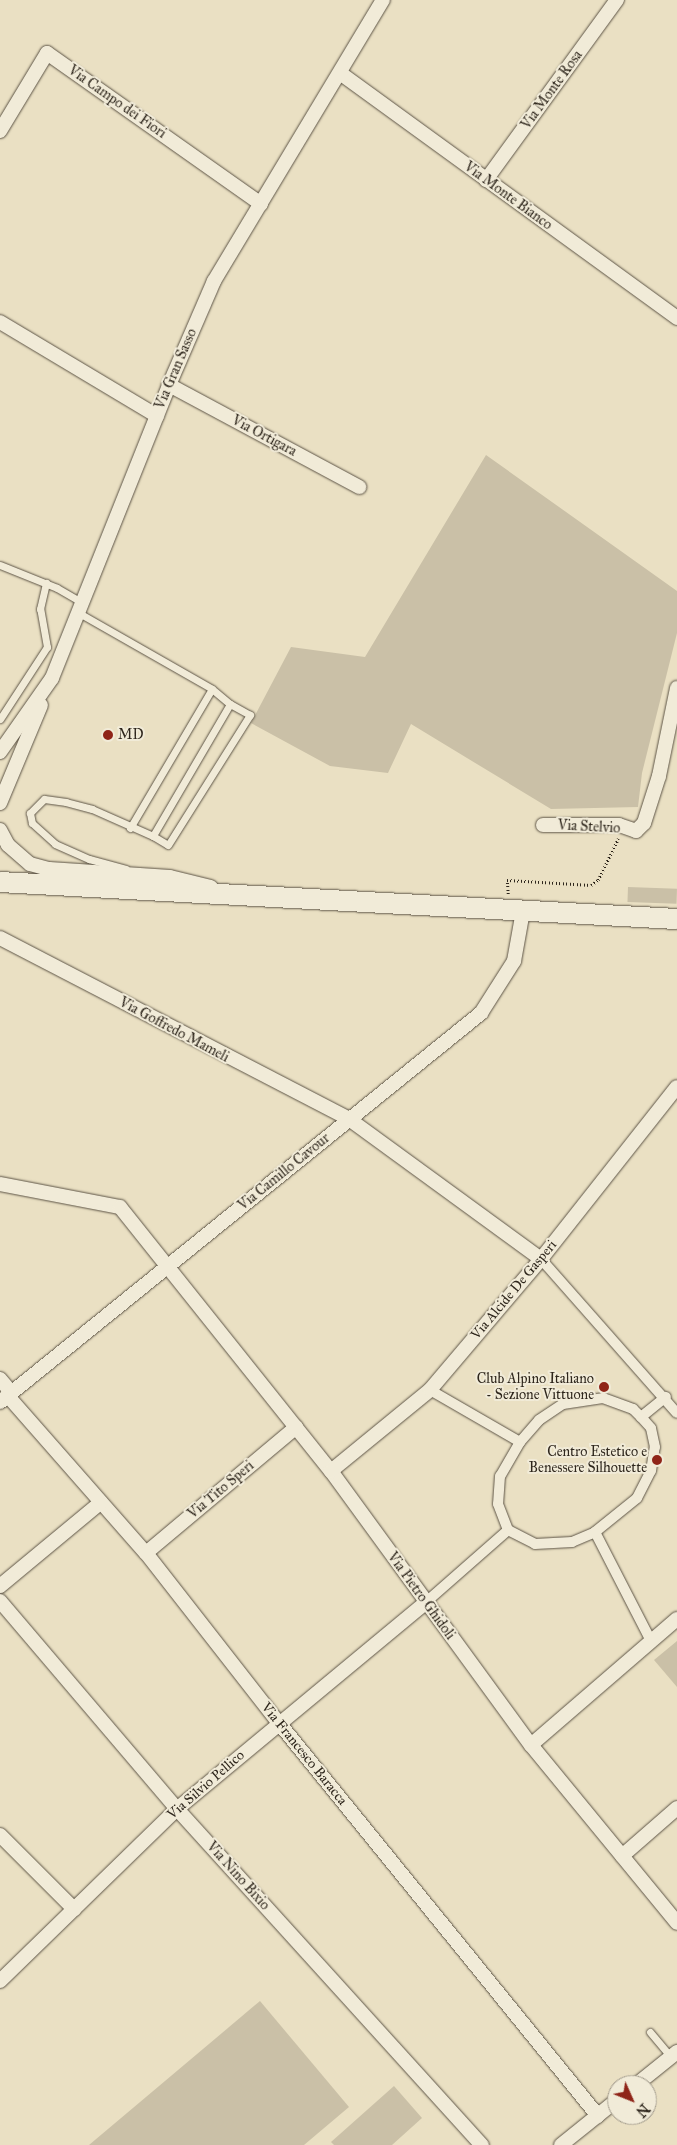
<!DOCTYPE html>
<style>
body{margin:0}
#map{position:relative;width:677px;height:2145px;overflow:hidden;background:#eae0c3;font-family:"IM FELL Great Primer",serif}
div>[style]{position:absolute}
.green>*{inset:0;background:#cac0a7;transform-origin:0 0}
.path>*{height:2.5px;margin-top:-1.25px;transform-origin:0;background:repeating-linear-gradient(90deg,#2e261c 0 1px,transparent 0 3.5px)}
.roads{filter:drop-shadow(0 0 1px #5d5446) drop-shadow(0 0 1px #5d5446)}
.service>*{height:7px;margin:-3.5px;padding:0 3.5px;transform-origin:3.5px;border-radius:3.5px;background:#f1ebd8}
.pedestrian>*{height:10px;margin:-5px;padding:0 5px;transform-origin:5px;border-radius:5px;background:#f1ebd8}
.minor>*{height:14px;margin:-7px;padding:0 7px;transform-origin:7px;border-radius:7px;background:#f1ebd8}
.secondary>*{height:20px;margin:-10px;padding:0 10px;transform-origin:10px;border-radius:10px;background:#f1ebd8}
.dots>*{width:14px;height:14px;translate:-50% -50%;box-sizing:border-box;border:2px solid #f1ebd8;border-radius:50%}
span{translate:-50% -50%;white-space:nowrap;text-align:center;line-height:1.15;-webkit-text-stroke:4px #f1ebd8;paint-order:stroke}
.street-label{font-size:14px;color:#2e261c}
.poi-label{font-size:14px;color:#2e261c}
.left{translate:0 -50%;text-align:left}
.right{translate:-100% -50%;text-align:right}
.north{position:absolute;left:607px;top:2075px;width:50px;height:50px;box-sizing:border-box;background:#f1ebd8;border:1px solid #a39c8d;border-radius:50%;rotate:134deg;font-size:14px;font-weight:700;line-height:20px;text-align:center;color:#2e261c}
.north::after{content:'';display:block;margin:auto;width:18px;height:22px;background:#8f2418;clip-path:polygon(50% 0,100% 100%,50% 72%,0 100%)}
</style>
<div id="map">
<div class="green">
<div style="clip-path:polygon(486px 455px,677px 591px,677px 633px,642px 773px,638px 807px,551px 809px,411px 724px,388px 773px,330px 766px,251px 723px,291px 647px,365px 657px)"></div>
<div style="left:628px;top:887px;width:49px;height:15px;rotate:2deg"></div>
<div style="clip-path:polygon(677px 1641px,677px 1687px,654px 1660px)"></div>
<div style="clip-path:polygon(260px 2001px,349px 2107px,304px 2145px,89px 2145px)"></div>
<div style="clip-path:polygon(394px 2086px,422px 2118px,392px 2145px,334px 2145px,331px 2142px)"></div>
</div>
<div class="path">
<div style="left:508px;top:894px;width:14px;rotate:-94deg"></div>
<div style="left:507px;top:880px;width:84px;rotate:3.4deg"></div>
<div style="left:591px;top:885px;width:9px;rotate:-36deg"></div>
<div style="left:598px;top:880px;width:46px;rotate:-64deg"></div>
</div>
<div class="roads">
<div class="service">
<div style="left:0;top:565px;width:61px;rotate:22deg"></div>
<div style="left:57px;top:588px;width:30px;rotate:30deg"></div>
<div style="left:79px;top:613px;width:153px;rotate:29.7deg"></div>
<div style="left:212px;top:689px;width:23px;rotate:40deg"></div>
<div style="left:230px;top:704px;width:153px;rotate:120.3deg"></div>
<div style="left:153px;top:836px;width:67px;rotate:-156.1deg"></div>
<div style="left:92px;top:809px;width:27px;rotate:-165deg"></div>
<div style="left:66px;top:802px;width:22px;rotate:-172deg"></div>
<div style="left:44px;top:799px;width:20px;rotate:135deg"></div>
<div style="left:30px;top:813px;width:10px;rotate:79deg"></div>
<div style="left:32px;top:823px;width:31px;rotate:42deg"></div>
<div style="left:55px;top:844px;width:37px;rotate:24deg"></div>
<div style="left:89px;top:859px;width:38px;rotate:15deg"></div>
<div style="left:0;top:719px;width:86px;rotate:-56.9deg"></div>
<div style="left:47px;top:647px;width:39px;rotate:-100deg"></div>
<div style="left:40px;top:609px;width:27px;rotate:-77deg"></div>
<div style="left:130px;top:828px;width:161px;rotate:-59.5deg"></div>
<div style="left:153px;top:836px;width:17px;rotate:31deg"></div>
<div style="left:168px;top:845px;width:154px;rotate:-57.8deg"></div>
<div style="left:250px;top:715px;width:23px;rotate:-151deg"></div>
<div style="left:650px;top:2032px;width:33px;rotate:50deg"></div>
</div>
<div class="pedestrian">
<div style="left:541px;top:1259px;width:205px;rotate:48.6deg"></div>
<div style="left:430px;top:1390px;width:104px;rotate:30deg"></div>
<div style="left:520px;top:1442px;width:39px;rotate:120deg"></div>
<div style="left:500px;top:1476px;width:28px;rotate:94deg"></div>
<div style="left:498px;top:1504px;width:28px;rotate:69deg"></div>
<div style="left:520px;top:1442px;width:29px;rotate:-49deg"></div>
<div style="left:539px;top:1420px;width:29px;rotate:-34deg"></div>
<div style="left:563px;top:1404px;width:40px;rotate:-8.5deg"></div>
<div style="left:603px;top:1398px;width:32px;rotate:20deg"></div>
<div style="left:633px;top:1409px;width:11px;rotate:45deg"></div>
<div style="left:641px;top:1417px;width:32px;rotate:-39deg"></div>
<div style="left:595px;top:1532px;width:54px;rotate:-39deg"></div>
<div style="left:637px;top:1498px;width:30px;rotate:-63deg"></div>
<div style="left:651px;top:1471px;width:24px;rotate:-81deg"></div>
<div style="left:655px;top:1447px;width:19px;rotate:-102deg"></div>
<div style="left:651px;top:1428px;width:15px;rotate:-132deg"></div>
<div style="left:425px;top:1603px;width:111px;rotate:-41.3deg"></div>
<div style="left:508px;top:1530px;width:30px;rotate:27deg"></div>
<div style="left:535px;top:1544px;width:37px;rotate:-3deg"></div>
<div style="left:572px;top:1542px;width:25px;rotate:-23deg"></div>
<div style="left:595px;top:1532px;width:123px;rotate:62.8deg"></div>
</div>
<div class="minor">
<div style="left:340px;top:73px;width:417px;rotate:36deg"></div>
<div style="left:0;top:131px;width:91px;rotate:-58.9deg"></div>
<div style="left:47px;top:53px;width:262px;rotate:35.2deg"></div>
<div style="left:486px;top:180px;width:223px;rotate:-54deg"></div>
<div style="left:0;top:322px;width:183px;rotate:30.9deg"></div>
<div style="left:169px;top:385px;width:216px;rotate:28.2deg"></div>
<div style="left:0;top:752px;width:90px;rotate:-54.9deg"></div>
<div style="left:52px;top:678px;width:315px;rotate:-68.2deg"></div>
<div style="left:169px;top:385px;width:113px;rotate:-66.6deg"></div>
<div style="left:214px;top:281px;width:328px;rotate:-59deg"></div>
<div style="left:0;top:803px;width:106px;rotate:-67.3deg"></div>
<div style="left:543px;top:825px;width:76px"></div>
<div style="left:619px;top:825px;width:18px;rotate:19deg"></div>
<div style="left:636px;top:831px;width:11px;rotate:-45deg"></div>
<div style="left:644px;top:823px;width:49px;rotate:-72.3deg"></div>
<div style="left:659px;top:776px;width:90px;rotate:-78.4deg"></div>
<div style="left:0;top:830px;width:17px;rotate:62deg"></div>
<div style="left:8px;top:845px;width:29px;rotate:41deg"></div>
<div style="left:30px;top:864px;width:20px;rotate:15deg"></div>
<div style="left:49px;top:869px;width:121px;rotate:3.8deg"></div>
<div style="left:170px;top:877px;width:42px;rotate:13.7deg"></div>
<div style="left:0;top:938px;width:393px;rotate:27.4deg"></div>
<div style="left:349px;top:1119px;width:238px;rotate:36.1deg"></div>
<div style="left:0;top:1184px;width:122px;rotate:10.9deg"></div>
<div style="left:120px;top:1207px;width:338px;rotate:51.4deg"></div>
<div style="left:331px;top:1471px;width:339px;rotate:53.9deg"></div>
<div style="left:531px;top:1745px;width:230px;rotate:50.6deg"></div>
<div style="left:0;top:1379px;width:17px;rotate:50deg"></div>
<div style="left:7px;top:1395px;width:210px;rotate:48.7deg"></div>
<div style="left:146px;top:1553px;width:216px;rotate:52deg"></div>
<div style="left:279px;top:1723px;width:506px;rotate:50.93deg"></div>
<div style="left:0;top:1402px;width:619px;rotate:-38.96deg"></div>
<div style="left:481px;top:1013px;width:62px;rotate:-57.6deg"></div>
<div style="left:514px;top:961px;width:51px;rotate:-79.8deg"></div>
<div style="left:331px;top:1471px;width:128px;rotate:-39.3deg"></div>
<div style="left:430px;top:1390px;width:172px;rotate:-49.7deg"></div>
<div style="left:541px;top:1259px;width:219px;rotate:-51.7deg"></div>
<div style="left:146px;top:1553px;width:196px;rotate:-40deg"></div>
<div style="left:0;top:1586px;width:131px;rotate:-39.7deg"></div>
<div style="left:0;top:1601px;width:273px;rotate:49.6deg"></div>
<div style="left:177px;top:1809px;width:454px;rotate:47.8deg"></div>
<div style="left:531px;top:1745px;width:193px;rotate:-40.8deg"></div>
<div style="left:0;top:1835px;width:105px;rotate:45deg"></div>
<div style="left:622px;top:1856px;width:73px;rotate:-41.1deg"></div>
<div style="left:0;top:1981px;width:247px;rotate:-44.2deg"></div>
<div style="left:177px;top:1809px;width:322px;rotate:-39.7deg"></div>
<div style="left:636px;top:2085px;width:53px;rotate:-38.8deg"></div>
<div style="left:561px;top:2145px;width:72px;rotate:-38.8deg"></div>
</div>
<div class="secondary">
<div style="left:0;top:882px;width:678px;rotate:3.13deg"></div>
</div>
</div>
<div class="dots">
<div style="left:108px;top:735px;background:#8f2418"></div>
<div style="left:604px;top:1387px;background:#8f2418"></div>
<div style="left:657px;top:1460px;background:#8f2418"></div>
</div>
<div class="street-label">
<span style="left:552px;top:90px;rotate:-54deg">Via Monte Rosa</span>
<span style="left:117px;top:102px;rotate:35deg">Via Campo dei Fiori</span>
<span style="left:508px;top:196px;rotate:36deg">Via Monte Bianco</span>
<span style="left:176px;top:369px;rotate:-67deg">Via Gran Sasso</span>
<span style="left:264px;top:436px;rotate:28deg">Via Ortigara</span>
<span style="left:589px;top:827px;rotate:3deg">Via Stelvio</span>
<span style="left:174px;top:1030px;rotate:28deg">Via Goffredo Mameli</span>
<span style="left:284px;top:1172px;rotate:-39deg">Via Camillo Cavour</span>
<span style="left:514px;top:1290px;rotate:-50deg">Via Alcide De Gasperi</span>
<span style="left:221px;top:1490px;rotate:-40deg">Via Tito Speri</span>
<span style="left:421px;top:1596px;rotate:54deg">Via Pietro Ghidoli</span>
<span style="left:304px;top:1754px;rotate:51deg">Via Francesco Baracca</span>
<span style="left:206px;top:1785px;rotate:-41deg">Via Silvio Pellico</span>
<span style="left:238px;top:1876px;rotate:48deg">Via Nino Bixio</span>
</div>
<div class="poi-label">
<span class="left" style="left:118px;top:735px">MD</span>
<span class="right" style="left:594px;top:1387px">Club Alpino Italiano<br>- Sezione Vittuone</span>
<span class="right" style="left:647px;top:1460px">Centro Estetico e<br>Benessere Silhouette</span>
</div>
<div class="north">N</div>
</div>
